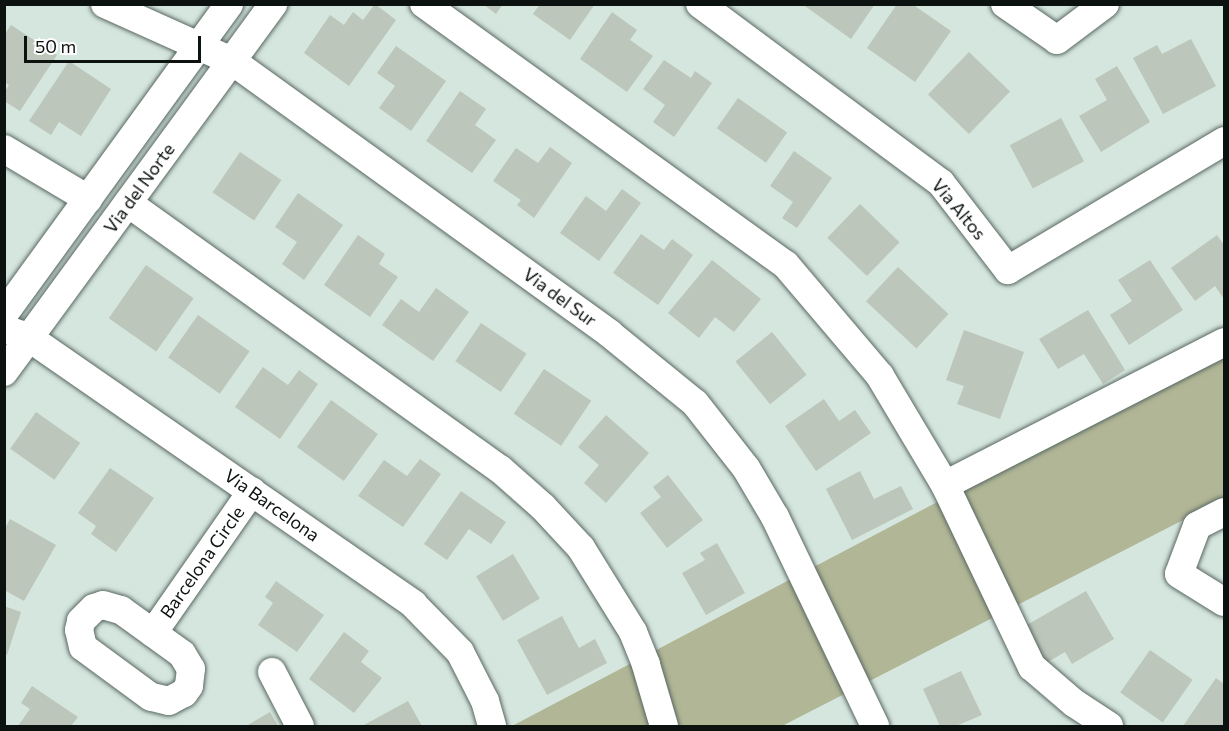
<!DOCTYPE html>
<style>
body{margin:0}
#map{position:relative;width:1229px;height:731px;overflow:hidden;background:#d5e6de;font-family:Commissioner,sans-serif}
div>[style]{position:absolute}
.green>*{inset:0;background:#b1b696}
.building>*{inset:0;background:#bcc6ba;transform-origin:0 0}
.roads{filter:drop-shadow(0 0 2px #596862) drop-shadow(0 0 2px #596862)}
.minor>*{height:28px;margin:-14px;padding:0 14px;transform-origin:14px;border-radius:14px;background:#fff}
span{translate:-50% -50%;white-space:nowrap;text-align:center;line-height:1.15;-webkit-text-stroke:4.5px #fff;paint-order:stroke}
.street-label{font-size:18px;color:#0c1210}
.frame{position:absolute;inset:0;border:6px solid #0c1210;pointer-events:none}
.scale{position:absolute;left:24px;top:36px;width:177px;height:27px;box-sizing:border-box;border:3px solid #0c1210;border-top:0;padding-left:8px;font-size:18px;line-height:21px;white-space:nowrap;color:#0c1210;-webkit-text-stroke:4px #fff;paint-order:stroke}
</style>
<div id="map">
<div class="green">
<div style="clip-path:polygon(1224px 351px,1224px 499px,782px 726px,512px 726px)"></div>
</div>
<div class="building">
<div style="clip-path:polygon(375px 4px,396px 20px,349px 86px,304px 53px,330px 15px,344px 25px,353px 12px,363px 20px)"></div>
<div style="clip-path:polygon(483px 4px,503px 4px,496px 14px)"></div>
<div style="clip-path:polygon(540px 4px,595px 4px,570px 40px,533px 14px)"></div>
<div style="clip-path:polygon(802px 4px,875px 4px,851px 39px)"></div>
<div style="clip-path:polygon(897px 4px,912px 4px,951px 31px,915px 82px,867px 48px)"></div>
<div style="clip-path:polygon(612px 12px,637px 30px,630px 40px,653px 56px,627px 92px,580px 59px)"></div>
<div style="clip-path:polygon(11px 25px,57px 55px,20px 111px,4px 101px,4px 93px,9px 85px,4px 82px,4px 35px)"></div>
<div style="clip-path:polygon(1191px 39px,1216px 86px,1163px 114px,1133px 58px,1157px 45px,1162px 54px)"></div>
<div style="clip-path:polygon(396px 46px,446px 81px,411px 131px,379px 108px,395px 86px,377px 73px)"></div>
<div style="left:969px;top:52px;width:57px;height:59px;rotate:44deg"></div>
<div style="clip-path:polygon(664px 60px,691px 78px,695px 71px,712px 83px,674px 137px,653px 122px,665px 105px,643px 89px)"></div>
<div style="clip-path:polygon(69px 61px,111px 89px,81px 136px,59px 122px,51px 135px,29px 121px)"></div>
<div style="clip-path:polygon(1117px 66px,1150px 122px,1101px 152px,1079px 116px,1107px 100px,1095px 79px)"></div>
<div style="clip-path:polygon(460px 91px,486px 109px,475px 125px,496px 140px,472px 173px,426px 141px)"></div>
<div style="left:738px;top:98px;width:60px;height:37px;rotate:35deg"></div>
<div style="left:1061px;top:118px;width:49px;height:58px;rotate:62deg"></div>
<div style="clip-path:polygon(550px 147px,572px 163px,534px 218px,517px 205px,521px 200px,493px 181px,516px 148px,538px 163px)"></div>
<div style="clip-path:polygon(794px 151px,832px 178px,797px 228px,782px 218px,793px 202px,770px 186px)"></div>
<div style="left:240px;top:152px;width:50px;height:49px;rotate:34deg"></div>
<div style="clip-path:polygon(622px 189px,641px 203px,599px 261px,560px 233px,586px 196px,606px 211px)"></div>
<div style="clip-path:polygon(298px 193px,343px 225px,304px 280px,282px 264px,297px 242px,275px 227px)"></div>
<div style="left:860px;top:204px;width:55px;height:47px;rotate:44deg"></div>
<div style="clip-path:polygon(641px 234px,664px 250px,672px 239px,693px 255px,658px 305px,613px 273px)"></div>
<div style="clip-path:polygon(358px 235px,385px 254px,379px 264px,398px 277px,370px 317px,324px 285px)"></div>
<div style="clip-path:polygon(1217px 235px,1224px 245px,1224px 299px,1215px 286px,1195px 301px,1171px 268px)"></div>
<div style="clip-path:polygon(712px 260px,761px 299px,734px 332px,715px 317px,699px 338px,668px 313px)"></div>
<div style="clip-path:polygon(1150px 260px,1183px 310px,1129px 345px,1110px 315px,1132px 301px,1118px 280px)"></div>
<div style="left:146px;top:265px;width:58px;height:65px;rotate:35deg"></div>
<div style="left:898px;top:267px;width:69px;height:47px;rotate:43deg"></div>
<div style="clip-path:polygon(436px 288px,469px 312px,433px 361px,382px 325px,401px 299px,419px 312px)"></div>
<div style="clip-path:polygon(1088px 310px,1125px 370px,1103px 384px,1084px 354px,1058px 369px,1039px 339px)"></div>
<div style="left:198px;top:315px;width:63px;height:52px;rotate:35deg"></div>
<div style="left:481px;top:323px;width:55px;height:46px;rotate:34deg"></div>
<div style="clip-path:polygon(964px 330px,1024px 352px,1000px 419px,957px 404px,964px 386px,946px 380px)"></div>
<div style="left:772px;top:332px;width:55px;height:47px;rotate:51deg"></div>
<div style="clip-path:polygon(263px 367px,288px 385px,299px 370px,318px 384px,280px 439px,235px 407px)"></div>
<div style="left:544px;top:369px;width:57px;height:54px;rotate:34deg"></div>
<div style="clip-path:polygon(824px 399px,839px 421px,855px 410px,871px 433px,816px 471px,785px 426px)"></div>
<div style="left:331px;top:400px;width:58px;height:58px;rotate:36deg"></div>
<div style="left:36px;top:412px;width:54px;height:45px;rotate:35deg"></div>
<div style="clip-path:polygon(606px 415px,649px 453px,606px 503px,584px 483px,599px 465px,578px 447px)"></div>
<div style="clip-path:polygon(420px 459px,441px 474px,403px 527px,358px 496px,384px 460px,407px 476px)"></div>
<div style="clip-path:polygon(110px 468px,154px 498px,116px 552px,91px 534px,96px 526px,78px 513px)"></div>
<div style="clip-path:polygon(860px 471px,874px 499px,901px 486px,913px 509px,852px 540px,826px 489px)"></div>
<div style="clip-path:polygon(668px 475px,703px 520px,667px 548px,640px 513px,661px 497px,653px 487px)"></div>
<div style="clip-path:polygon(461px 491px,506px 522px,491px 544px,469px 529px,447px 560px,424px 544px)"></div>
<div style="clip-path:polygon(10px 519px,56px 545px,24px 601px,4px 590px,4px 530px)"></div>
<div style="clip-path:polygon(717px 543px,745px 593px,706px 615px,682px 573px,705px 560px,700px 553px)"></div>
<div style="left:513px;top:554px;width:52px;height:43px;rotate:59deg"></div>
<div style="clip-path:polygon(276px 581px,324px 615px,297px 652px,258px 625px,273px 603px,265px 597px)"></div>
<div style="clip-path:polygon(1086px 591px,1114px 639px,1072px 664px,1065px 652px,1046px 663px,1025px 626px)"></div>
<div style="clip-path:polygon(4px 606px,21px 612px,7px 655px,4px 654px)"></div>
<div style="clip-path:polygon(562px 616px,579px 648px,595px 639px,607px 663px,547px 695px,517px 640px)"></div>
<div style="clip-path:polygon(344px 632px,369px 651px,361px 662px,382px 678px,354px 713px,309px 679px)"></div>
<div style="left:1150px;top:650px;width:52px;height:52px;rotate:35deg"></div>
<div style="clip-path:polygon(961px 671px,982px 715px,956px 726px,940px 726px,923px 689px)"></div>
<div style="clip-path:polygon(1216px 678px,1224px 684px,1224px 726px,1183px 726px)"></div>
<div style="clip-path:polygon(32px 686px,78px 717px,71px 726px,18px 726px,30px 709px,21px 703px)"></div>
<div style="clip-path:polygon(408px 701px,422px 726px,362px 726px)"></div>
<div style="clip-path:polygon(270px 712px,278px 726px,246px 726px)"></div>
</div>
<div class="roads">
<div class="minor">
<div style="left:105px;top:4px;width:139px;rotate:24.2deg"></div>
<div style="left:232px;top:61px;width:466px;rotate:35.8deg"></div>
<div style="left:610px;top:334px;width:109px;rotate:39.1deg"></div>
<div style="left:695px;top:403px;width:83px;rotate:51.9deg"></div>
<div style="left:746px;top:468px;width:57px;rotate:59.4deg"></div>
<div style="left:775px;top:517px;width:232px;rotate:64.4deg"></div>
<div style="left:424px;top:4px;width:446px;rotate:35.8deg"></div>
<div style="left:786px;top:265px;width:145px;rotate:49.7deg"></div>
<div style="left:880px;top:376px;width:127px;rotate:59.2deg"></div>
<div style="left:945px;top:485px;width:202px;rotate:64.5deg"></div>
<div style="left:1032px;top:667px;width:55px;rotate:40.6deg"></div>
<div style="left:1074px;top:703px;width:42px;rotate:33.3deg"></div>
<div style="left:700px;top:4px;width:300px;rotate:36.6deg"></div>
<div style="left:941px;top:183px;width:110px;rotate:52.4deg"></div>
<div style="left:1008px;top:270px;width:252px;rotate:-30.8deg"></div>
<div style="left:1005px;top:4px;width:63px;rotate:34.7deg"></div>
<div style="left:1057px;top:40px;width:60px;rotate:-36.9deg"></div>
<div style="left:4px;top:149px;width:98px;rotate:30.8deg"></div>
<div style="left:128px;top:203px;width:457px;rotate:35.6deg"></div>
<div style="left:500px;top:469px;width:57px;rotate:41.5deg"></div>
<div style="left:543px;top:507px;width:56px;rotate:47.2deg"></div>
<div style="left:581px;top:548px;width:99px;rotate:58.2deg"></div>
<div style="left:633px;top:632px;width:35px;rotate:68deg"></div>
<div style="left:646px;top:665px;width:64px;rotate:73.6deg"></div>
<div style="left:4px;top:314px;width:383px;rotate:-54deg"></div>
<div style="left:4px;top:329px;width:25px;rotate:18deg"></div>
<div style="left:28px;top:337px;width:469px;rotate:34.7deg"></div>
<div style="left:413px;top:604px;width:67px;rotate:45.6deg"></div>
<div style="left:460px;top:652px;width:55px;rotate:63deg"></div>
<div style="left:485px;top:701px;width:26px;rotate:74deg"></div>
<div style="left:4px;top:372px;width:456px;rotate:-53.8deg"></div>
<div style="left:945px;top:485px;width:314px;rotate:-27.1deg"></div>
<div style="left:1224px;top:512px;width:30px;rotate:153deg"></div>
<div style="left:1197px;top:526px;width:51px;rotate:110.6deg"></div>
<div style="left:1179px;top:574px;width:53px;rotate:31.9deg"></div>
<div style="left:103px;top:605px;width:19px;rotate:16deg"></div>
<div style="left:121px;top:610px;width:75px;rotate:35.8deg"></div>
<div style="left:182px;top:654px;width:17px;rotate:59deg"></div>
<div style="left:191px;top:669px;width:17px;rotate:97deg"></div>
<div style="left:189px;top:686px;width:9px;rotate:126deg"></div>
<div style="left:184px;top:693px;width:17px;rotate:152deg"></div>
<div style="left:169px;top:701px;width:18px;rotate:-167deg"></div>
<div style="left:151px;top:697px;width:84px;rotate:-143.7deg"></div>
<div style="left:83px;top:647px;width:17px;rotate:-103deg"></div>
<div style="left:79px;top:630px;width:9px;rotate:-77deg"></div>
<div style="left:81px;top:621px;width:18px;rotate:-45deg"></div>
<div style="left:94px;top:608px;width:9px;rotate:-18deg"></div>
<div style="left:153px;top:633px;width:173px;rotate:-55.1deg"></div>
<div style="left:272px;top:672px;width:61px;rotate:62.6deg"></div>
</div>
</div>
<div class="street-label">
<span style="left:139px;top:188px;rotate:-54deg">Via del Norte</span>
<span style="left:959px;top:209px;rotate:50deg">Via Altos</span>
<span style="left:560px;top:297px;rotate:36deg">Via del Sur</span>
<span style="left:272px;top:505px;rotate:35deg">Via Barcelona</span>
<span style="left:202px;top:562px;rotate:-55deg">Barcelona Circle</span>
</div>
<div class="frame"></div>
<div class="scale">50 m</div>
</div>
